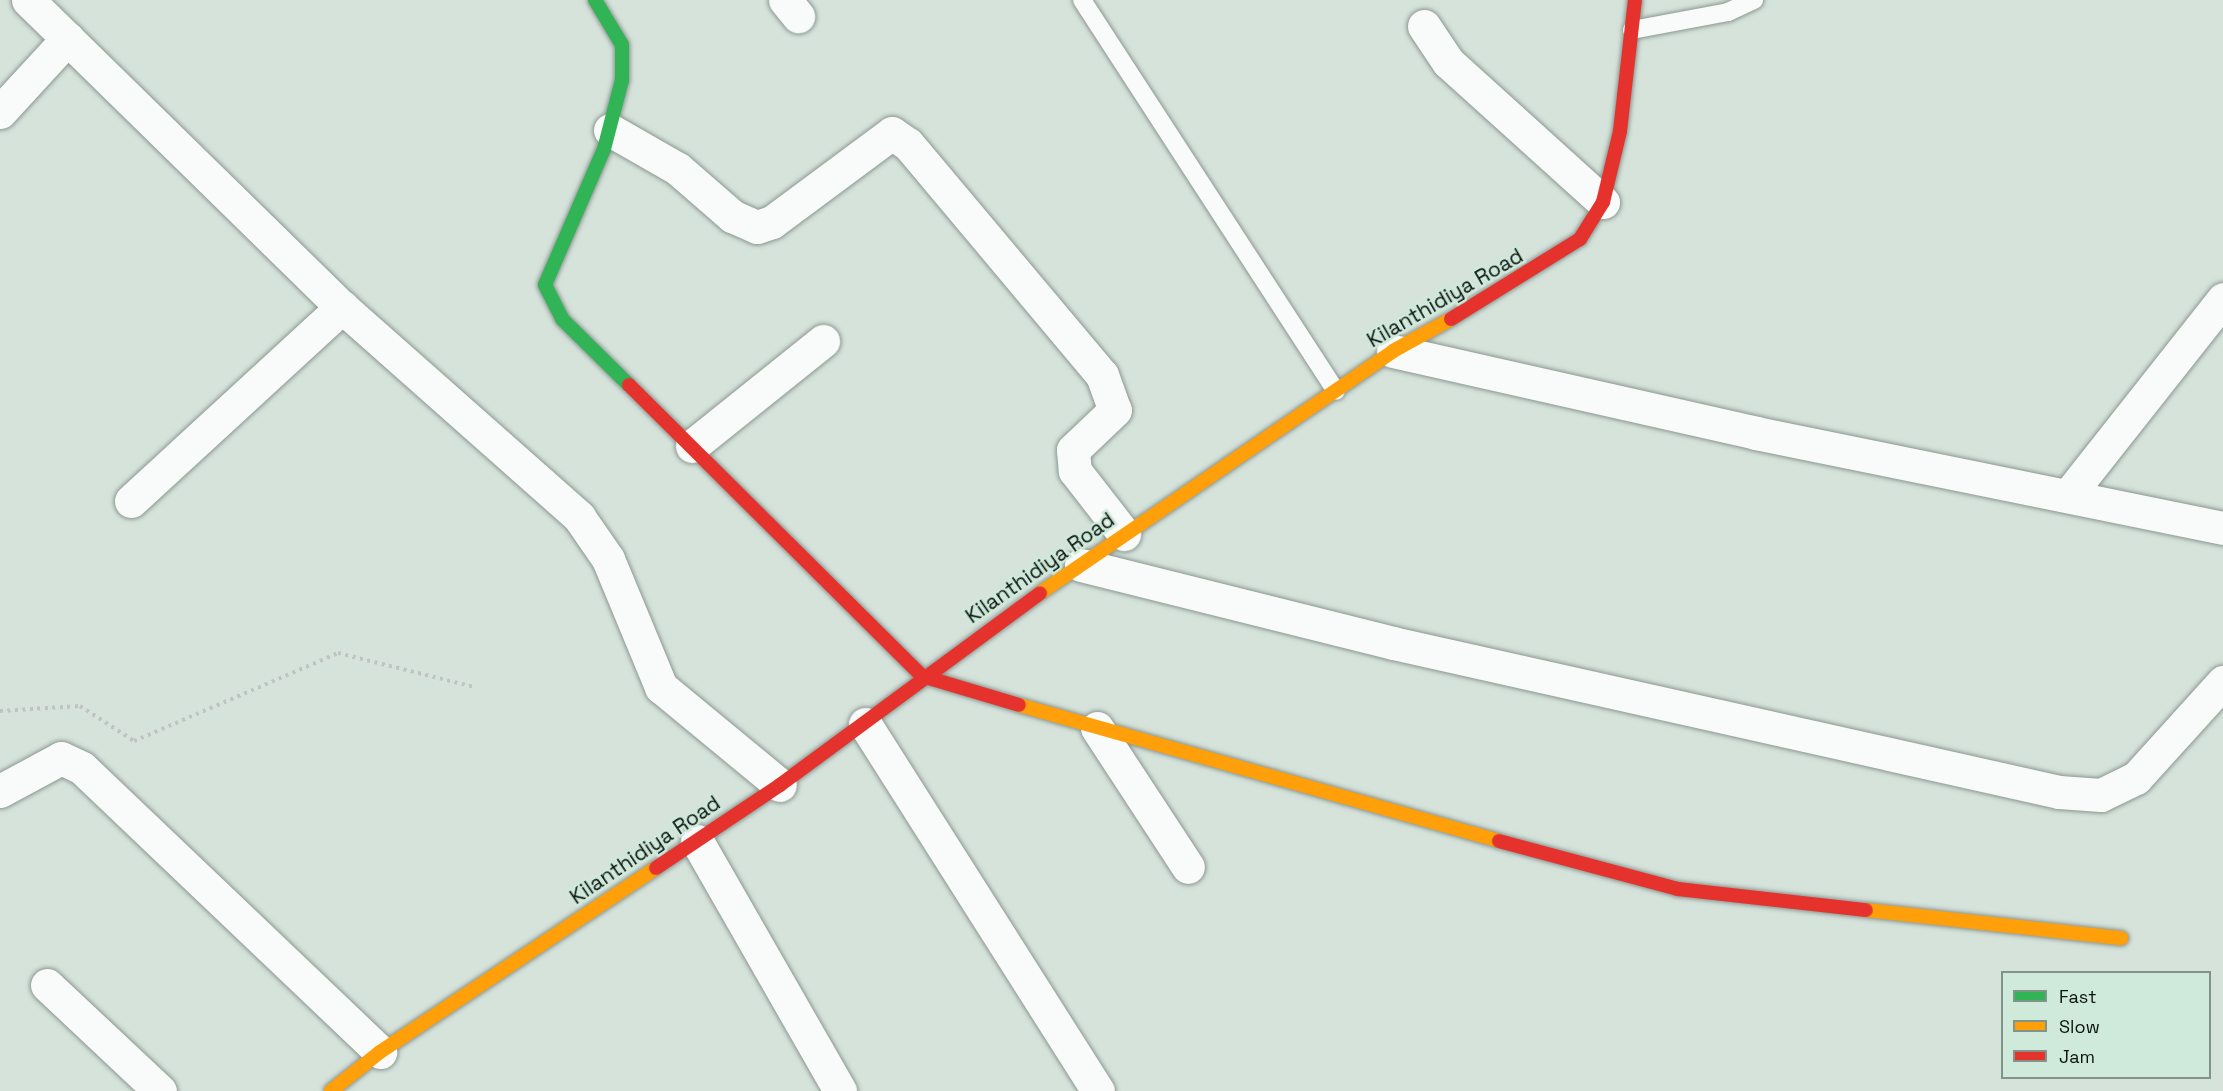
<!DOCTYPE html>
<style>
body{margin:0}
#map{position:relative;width:2223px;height:1091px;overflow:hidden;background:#d5e3db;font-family:"Space Grotesk",sans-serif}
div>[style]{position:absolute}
.path>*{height:4px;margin-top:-2px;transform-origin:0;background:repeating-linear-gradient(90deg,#bfc4c2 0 3px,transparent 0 7.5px)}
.roads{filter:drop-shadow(0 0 2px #8c9791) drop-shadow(0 0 2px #8c9791)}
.lane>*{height:18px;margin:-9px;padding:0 9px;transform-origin:9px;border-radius:9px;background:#f9fbfa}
.street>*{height:33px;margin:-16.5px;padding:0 16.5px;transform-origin:16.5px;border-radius:16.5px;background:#f9fbfa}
.fast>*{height:14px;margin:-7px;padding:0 7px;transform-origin:7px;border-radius:7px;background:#30b455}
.slow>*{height:14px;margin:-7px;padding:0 7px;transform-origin:7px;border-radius:7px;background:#ff9f0a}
.jam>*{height:14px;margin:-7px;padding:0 7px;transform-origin:7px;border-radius:7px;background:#e5322d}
span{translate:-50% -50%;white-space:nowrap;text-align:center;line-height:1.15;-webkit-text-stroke:5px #cfe9da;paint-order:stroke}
.street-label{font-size:21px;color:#0b140f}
.legend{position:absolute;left:2001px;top:971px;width:210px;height:108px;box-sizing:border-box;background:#cfe9da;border:2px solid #819489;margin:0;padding:8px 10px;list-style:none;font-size:18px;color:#0b140f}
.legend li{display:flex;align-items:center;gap:12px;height:30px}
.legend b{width:30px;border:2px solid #819489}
</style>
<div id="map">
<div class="path">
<div style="left:0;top:711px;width:80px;rotate:-3.6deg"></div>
<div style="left:80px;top:706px;width:64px;rotate:32.9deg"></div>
<div style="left:134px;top:741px;width:222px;rotate:-23.3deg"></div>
<div style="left:338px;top:653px;width:140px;rotate:14deg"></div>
</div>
<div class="roads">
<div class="lane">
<div style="left:1082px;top:0;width:466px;rotate:57deg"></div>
<div style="left:1632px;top:30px;width:98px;rotate:-10.6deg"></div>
<div style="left:1728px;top:12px;width:29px;rotate:-25deg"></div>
</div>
<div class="street">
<div style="left:28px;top:0;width:439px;rotate:44.4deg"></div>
<div style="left:342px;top:307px;width:317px;rotate:41.5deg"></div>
<div style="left:579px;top:517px;width:51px;rotate:55.4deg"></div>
<div style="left:608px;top:559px;width:139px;rotate:67.5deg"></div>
<div style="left:661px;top:687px;width:154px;rotate:39.5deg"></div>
<div style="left:785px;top:0;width:21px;rotate:51deg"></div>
<div style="left:1424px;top:26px;width:43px;rotate:56.3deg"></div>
<div style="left:1448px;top:62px;width:209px;rotate:42.1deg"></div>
<div style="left:0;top:112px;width:100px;rotate:-47.4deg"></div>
<div style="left:610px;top:130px;width:78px;rotate:29.8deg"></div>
<div style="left:678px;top:169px;width:72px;rotate:41deg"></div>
<div style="left:732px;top:216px;width:27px;rotate:24deg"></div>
<div style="left:757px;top:227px;width:16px;rotate:-18deg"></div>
<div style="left:772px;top:222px;width:149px;rotate:-36.6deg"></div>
<div style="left:892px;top:133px;width:19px;rotate:35deg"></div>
<div style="left:908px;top:144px;width:302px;rotate:50deg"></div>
<div style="left:1102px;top:375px;width:37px;rotate:70deg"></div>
<div style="left:1115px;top:410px;width:58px;rotate:136.4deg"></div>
<div style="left:1073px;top:450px;width:21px;rotate:85deg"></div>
<div style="left:1075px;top:471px;width:80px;rotate:52.1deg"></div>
<div style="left:1393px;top:351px;width:372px;rotate:12.7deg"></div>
<div style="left:1756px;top:433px;width:477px;rotate:11.5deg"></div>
<div style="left:692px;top:446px;width:168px;rotate:-38.7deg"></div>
<div style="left:2070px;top:493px;width:247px;rotate:-51.7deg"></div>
<div style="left:131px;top:501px;width:287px;rotate:-42.6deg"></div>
<div style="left:1081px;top:565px;width:322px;rotate:14deg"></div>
<div style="left:1393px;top:643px;width:682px;rotate:12.61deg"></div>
<div style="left:2059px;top:792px;width:42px;rotate:4.1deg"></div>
<div style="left:2101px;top:795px;width:39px;rotate:-26deg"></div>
<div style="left:2136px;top:778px;width:130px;rotate:-47.8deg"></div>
<div style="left:865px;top:724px;width:435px;rotate:57.6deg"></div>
<div style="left:1097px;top:728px;width:166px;rotate:56.8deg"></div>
<div style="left:0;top:791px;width:69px;rotate:-28.4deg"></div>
<div style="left:61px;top:758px;width:23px;rotate:25deg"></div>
<div style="left:82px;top:768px;width:412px;rotate:43.6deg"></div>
<div style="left:697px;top:841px;width:288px;rotate:60.2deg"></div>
<div style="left:47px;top:985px;width:155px;rotate:43.2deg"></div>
</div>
<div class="fast">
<div style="left:595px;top:0;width:52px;rotate:59deg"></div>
<div style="left:622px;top:45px;width:35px;rotate:90deg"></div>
<div style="left:622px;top:80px;width:71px;rotate:104.6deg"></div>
<div style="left:604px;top:149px;width:148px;rotate:113.5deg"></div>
<div style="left:545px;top:285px;width:38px;rotate:63deg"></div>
<div style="left:562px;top:319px;width:94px;rotate:44.6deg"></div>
</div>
<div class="slow">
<div style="left:1040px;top:593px;width:428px;rotate:-34.4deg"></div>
<div style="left:1393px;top:351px;width:66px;rotate:-28.9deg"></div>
<div style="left:1019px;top:705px;width:499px;rotate:15.8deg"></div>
<div style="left:1866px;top:910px;width:257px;rotate:6.3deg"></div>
<div style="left:331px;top:1091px;width:63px;rotate:-38.5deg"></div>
<div style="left:380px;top:1052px;width:332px;rotate:-33.7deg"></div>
</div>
<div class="jam">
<div style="left:1451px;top:319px;width:152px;rotate:-31.8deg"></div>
<div style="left:1580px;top:239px;width:44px;rotate:-58.1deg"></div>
<div style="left:1603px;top:202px;width:73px;rotate:-76.5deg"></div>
<div style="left:1620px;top:131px;width:132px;rotate:-83.5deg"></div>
<div style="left:629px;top:385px;width:413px;rotate:44.8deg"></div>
<div style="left:922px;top:676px;width:101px;rotate:16.6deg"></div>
<div style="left:1499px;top:841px;width:185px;rotate:15deg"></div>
<div style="left:1678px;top:889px;width:189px;rotate:6.4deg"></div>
<div style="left:656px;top:868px;width:149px;rotate:-33.8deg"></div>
<div style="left:780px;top:785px;width:323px;rotate:-36.4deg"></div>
</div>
</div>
<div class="street-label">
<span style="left:1445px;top:298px;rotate:-30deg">Kilanthidiya Road</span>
<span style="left:1040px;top:568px;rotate:-35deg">Kilanthidiya Road</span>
<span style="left:645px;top:850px;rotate:-34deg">Kilanthidiya Road</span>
</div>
<ul class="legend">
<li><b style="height:8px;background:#30b455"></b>Fast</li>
<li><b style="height:8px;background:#ff9f0a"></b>Slow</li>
<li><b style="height:8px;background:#e5322d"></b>Jam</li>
</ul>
</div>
